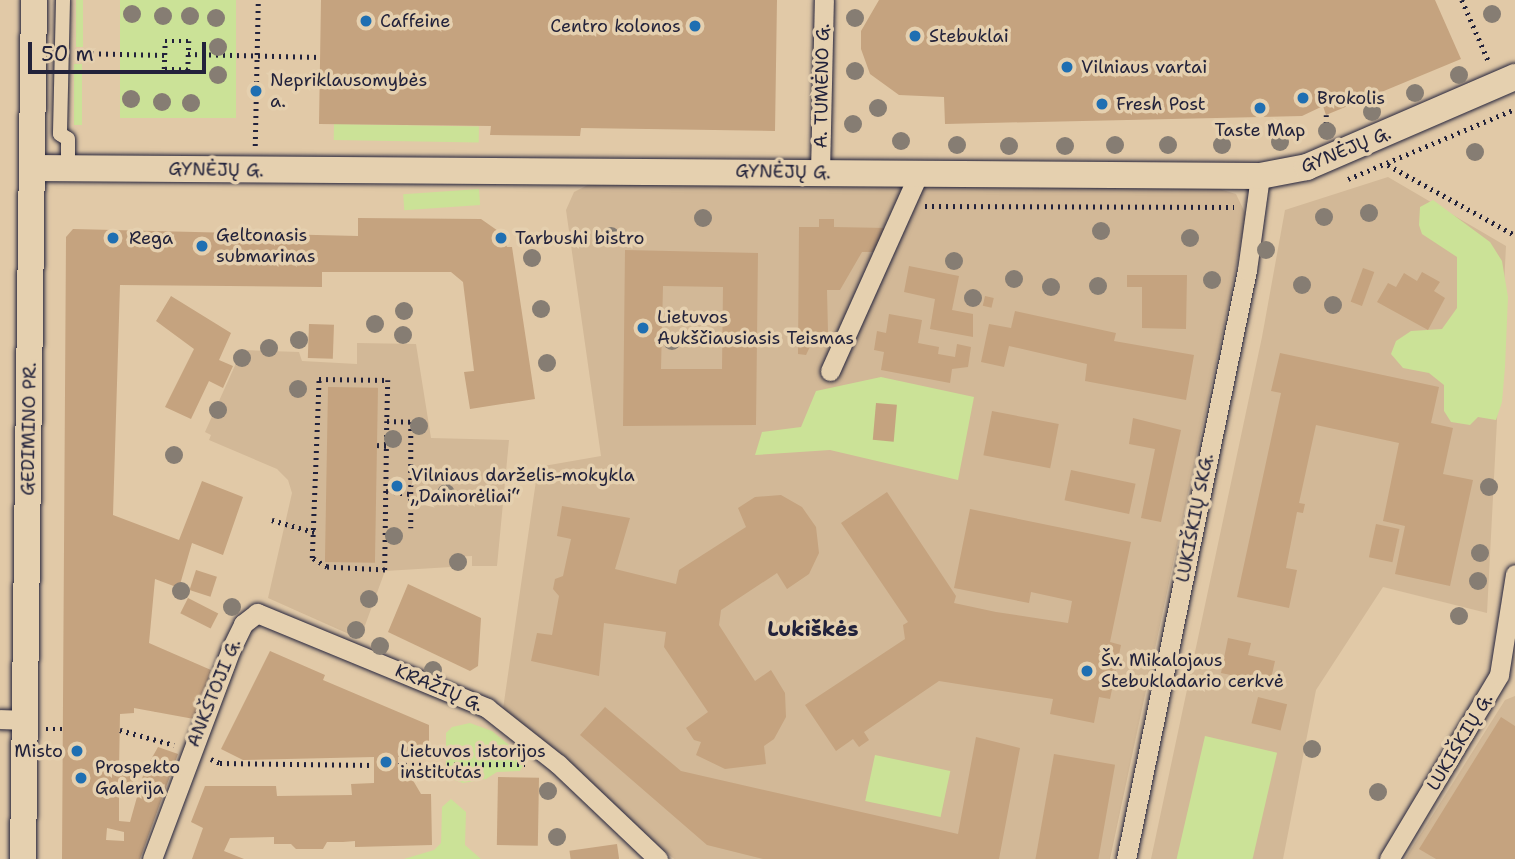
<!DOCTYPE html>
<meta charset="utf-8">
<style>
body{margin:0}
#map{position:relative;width:1515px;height:859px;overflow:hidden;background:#e1c9a7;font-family:"Shantell Sans",sans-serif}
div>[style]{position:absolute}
.built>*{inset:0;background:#d2b897}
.green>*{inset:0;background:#cbe297;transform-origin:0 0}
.building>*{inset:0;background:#c5a37f;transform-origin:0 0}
.path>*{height:4.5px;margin-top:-2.25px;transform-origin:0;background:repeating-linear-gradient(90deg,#22223b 0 2px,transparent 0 7px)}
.roads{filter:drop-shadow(0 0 2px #22223b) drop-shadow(0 0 2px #22223b)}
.pedestrian>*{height:14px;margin:-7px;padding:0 7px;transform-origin:7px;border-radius:7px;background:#e5d0af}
.minor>*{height:19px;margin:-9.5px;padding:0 9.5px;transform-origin:9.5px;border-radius:9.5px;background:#e5d0af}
.secondary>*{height:26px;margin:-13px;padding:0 13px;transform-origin:13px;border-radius:13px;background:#e5d0af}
.trees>*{width:18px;height:18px;margin:-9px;border-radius:50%;background:#867d73}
.dots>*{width:19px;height:19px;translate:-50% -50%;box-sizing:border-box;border:4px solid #e5d0af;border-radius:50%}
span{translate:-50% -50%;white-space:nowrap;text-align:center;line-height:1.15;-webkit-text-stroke:7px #e5d0af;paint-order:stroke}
.poi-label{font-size:18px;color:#22223b}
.left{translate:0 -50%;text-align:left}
.right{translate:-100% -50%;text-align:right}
.street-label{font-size:18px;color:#22223b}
.quarter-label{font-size:21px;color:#22223b;font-weight:700}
.scale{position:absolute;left:28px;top:42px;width:178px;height:32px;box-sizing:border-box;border:4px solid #22223b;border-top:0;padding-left:9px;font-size:21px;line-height:24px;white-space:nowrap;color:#22223b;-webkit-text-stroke:5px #e5d0af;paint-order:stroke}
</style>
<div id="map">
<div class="built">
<div style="clip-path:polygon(1388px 177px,1506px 246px,1487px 613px,1383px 587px,1316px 690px,1283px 859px,1151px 859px,1262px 337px,1285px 210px)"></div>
<div style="clip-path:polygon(592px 183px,1216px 188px,1236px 194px,1246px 215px,1231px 293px,1110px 859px,674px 859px,503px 709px,538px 467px,601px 456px,566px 210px,574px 192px)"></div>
<div style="clip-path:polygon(357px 343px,416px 344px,431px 438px,509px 440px,497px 566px,472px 566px,472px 556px,451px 557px,451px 567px,385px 571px,360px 639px,268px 598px,292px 493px,288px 480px,277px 469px,209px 440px,211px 435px,205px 432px,242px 350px,299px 352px,302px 361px,357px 364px)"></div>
<div style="clip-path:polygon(1515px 696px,1515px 859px,1405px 859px,1505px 700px)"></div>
</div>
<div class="green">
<div style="left:76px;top:0;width:7px;height:47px"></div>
<div style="left:120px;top:0;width:116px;height:118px"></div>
<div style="left:74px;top:64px;width:8px;height:61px"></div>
<div style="left:334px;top:124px;width:145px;height:16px;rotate:1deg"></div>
<div style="left:479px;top:189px;width:16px;height:76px;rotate:86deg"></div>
<div style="clip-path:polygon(1433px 200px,1490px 242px,1502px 261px,1508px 297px,1505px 367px,1502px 402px,1496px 420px,1478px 417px,1470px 425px,1451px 422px,1444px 411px,1444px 385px,1429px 373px,1403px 368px,1391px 354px,1396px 341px,1411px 331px,1442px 329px,1457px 308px,1457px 257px,1422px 234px,1419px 225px,1420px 207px)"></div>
<div style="clip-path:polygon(881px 377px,974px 397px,958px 480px,830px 450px,755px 455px,762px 432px,801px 427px,816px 391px)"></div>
<div style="clip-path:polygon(470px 723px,492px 731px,520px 754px,525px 762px,520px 771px,497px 772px,486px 779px,463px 783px,446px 777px,446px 733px,452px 727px)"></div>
<div style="left:1205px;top:736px;width:74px;height:126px;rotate:13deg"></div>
<div style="left:875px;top:755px;width:77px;height:47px;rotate:12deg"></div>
<div style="clip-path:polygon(451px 799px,466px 812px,465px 845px,481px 859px,404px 859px,434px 850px,441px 843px,442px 807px)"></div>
</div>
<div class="building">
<div style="clip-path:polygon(321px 0,777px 0,775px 131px,581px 128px,580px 136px,490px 135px,491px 126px,319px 124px)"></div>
<div style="clip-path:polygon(879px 0,1435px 0,1461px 59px,1326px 115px,1323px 106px,1302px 116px,945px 124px,944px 97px,899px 95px,870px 74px,861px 49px,861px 31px)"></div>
<div style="clip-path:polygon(evenodd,358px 218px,481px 219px,501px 233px,507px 247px,512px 247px,535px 399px,470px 409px,464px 372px,474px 371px,463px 282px,451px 272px,322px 272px,322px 287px,120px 285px,113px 515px,179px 540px,202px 481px,243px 497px,223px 555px,192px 543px,179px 588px,155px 579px,149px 643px,211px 670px,194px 719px,134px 708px,134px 713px,120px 714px,119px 770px,132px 772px,133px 785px,119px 787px,119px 821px,130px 822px,144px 772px,158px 747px,178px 754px,140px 859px,62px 859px,66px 237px,73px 229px,358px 236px,358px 218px,107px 828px,124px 832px,124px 841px,106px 840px,107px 828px)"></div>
<div style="clip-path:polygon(819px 219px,834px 219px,834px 227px,887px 228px,873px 252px,862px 252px,840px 290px,827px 290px,828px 332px,817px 332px,806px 355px,798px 354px,799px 227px,819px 227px)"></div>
<div style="clip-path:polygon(evenodd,625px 250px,758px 253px,756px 425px,623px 426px,625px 250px,663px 286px,723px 287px,722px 369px,661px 369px,663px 286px)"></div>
<div style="clip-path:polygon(909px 266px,959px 276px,952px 310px,973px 314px,973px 337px,930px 329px,935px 299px,904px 292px)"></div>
<div style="left:1363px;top:268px;width:12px;height:36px;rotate:20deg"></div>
<div style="clip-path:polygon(1422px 272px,1440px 282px,1434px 291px,1445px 298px,1428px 330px,1377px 302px,1388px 283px,1396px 287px,1404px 273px,1417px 281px)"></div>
<div style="clip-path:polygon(1127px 275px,1187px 275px,1186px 329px,1142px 328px,1142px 287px,1127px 287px)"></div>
<div style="clip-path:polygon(171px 296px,231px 333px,219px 360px,233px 366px,223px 388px,209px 381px,191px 419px,165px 407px,194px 349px,156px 321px)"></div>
<div style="left:985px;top:296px;width:9px;height:10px;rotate:13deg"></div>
<div style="clip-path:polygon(1015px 311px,1116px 333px,1114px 341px,1194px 355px,1186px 400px,1085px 381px,1087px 364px,1009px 346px,1004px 367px,981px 362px,989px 324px,1011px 328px)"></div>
<div style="clip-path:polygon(889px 314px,922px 320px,918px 343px,939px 347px,938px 354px,955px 357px,957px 344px,971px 347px,968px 367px,952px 369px,950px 383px,881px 370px,884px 352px,874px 350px,877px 331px,886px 333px)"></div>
<div style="left:309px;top:324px;width:25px;height:34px;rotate:2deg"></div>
<div style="clip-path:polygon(1280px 353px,1439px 387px,1431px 423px,1453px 428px,1443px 474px,1473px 480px,1450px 586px,1395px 574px,1405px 526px,1383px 521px,1399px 443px,1316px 425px,1299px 503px,1305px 504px,1303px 513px,1297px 512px,1286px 568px,1297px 570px,1289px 608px,1237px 597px,1281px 393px,1271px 391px)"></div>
<div style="left:328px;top:387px;width:50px;height:175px;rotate:1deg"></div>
<div style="left:876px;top:403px;width:21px;height:37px;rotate:5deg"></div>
<div style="left:992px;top:411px;width:68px;height:45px;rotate:11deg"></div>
<div style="clip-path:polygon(1133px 418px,1181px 430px,1161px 522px,1141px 518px,1155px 449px,1129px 444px)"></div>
<div style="left:1071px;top:470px;width:66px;height:31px;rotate:12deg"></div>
<div style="clip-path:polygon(887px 492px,956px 596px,954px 603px,996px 612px,1068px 623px,1072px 601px,1031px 592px,1029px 603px,954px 588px,970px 509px,1131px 542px,1110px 642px,1121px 645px,1110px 699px,1099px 697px,1094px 723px,1050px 714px,1053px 699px,939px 681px,864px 732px,869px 740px,859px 747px,853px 739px,836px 751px,805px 705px,905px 639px,903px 625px,908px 622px,841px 523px)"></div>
<div style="clip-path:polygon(781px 495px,802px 507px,816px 527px,819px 553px,809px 574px,787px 589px,777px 573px,721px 610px,719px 625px,755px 681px,771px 670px,785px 693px,786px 717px,774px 739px,764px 746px,766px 764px,725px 769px,696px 755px,701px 742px,694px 740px,686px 728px,708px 712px,664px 647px,666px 632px,604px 623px,599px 676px,531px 661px,537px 633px,552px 635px,559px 596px,553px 589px,555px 579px,563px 576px,571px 539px,557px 536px,562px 506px,630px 518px,615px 569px,676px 584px,679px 570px,746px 527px,738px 508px,755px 497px)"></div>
<div style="left:1376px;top:524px;width:24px;height:34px;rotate:12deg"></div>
<div style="left:196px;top:570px;width:22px;height:21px;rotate:18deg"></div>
<div style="clip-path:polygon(408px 584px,481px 618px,478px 666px,470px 671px,388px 632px)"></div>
<div style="left:188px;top:598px;width:34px;height:17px;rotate:27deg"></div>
<div style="clip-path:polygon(1228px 638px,1251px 643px,1248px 655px,1275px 661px,1270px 683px,1221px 673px)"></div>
<div style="clip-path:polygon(270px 651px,325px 675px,323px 680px,429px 725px,429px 755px,398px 757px,398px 773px,411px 777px,421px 794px,431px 794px,432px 845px,355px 847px,355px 841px,343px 842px,327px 842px,323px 849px,296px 849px,291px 844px,274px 844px,274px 837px,230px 838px,224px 851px,244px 859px,192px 859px,203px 828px,191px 822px,205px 786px,276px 786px,277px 796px,352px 795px,351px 784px,374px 783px,374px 757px,243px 760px,221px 749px)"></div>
<div style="left:1258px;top:697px;width:30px;height:27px;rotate:14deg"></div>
<div style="clip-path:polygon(605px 707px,681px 771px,958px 834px,976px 737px,1020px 748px,999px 859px,763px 859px,707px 845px,580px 735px)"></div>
<div style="clip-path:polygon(1501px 717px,1515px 726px,1515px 859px,1436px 859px,1419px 849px)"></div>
<div style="left:1054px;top:754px;width:62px;height:107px;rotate:10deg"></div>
<div style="left:498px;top:777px;width:41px;height:68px;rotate:1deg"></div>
<div style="left:617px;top:844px;width:15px;height:48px;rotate:82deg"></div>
</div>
<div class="path">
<div style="left:1462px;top:0;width:68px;rotate:66.5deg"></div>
<div style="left:165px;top:41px;width:24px"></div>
<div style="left:189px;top:41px;width:29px;rotate:92deg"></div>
<div style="left:188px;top:70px;width:24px;rotate:-178deg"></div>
<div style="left:164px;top:69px;width:28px;rotate:-88deg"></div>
<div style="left:78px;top:53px;width:87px;rotate:1.3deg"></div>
<div style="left:188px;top:54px;width:132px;rotate:1.3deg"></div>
<div style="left:1326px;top:124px;width:9px;rotate:-90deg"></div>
<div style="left:255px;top:146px;width:146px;rotate:-88.8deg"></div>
<div style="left:1388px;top:165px;width:145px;rotate:28.9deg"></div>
<div style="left:1348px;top:179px;width:181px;rotate:-22.7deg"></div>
<div style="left:925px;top:206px;width:309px;rotate:0.2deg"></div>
<div style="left:387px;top:421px;width:149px;rotate:90.8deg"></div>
<div style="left:385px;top:570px;width:58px;rotate:-177deg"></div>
<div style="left:327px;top:567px;width:17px;rotate:-149deg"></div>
<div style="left:312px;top:558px;width:179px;rotate:-87.8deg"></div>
<div style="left:319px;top:379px;width:69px;rotate:0.8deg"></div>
<div style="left:388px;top:380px;width:41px;rotate:91.4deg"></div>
<div style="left:387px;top:421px;width:24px;rotate:2deg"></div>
<div style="left:411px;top:422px;width:106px;rotate:90deg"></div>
<div style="left:377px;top:445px;width:10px;rotate:6deg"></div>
<div style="left:386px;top:491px;width:24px;rotate:7deg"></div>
<div style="left:272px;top:520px;width:44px;rotate:15.9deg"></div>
<div style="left:46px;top:729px;width:17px"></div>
<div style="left:120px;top:730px;width:56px;rotate:15.5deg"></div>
<div style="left:211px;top:759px;width:10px;rotate:24deg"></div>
<div style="left:220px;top:763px;width:154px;rotate:0.7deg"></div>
<div style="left:398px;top:765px;width:127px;rotate:-0.5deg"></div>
</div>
<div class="roads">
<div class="pedestrian">
<div style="left:63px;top:0;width:134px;rotate:91.3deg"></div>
<div style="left:60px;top:134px;width:9px;rotate:32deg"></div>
<div style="left:68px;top:139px;width:29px;rotate:90deg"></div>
</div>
<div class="minor">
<div style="left:820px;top:172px;width:172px;rotate:-88.7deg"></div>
<div style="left:830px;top:371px;width:217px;rotate:-65.8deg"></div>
<div style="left:0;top:719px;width:25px;rotate:2deg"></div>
<div style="left:152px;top:859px;width:224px;rotate:-69.4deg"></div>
<div style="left:231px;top:649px;width:28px;rotate:-64deg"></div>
<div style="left:243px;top:624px;width:18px;rotate:-38deg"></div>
<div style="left:257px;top:613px;width:249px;rotate:22.4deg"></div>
<div style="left:487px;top:708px;width:90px;rotate:38.3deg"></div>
<div style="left:558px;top:764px;width:138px;rotate:43.5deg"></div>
<div style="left:1126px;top:859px;width:601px;rotate:-78.39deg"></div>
<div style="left:1247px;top:270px;width:95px;rotate:-82.1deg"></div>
<div style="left:1389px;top:859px;width:214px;rotate:-59.1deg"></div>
<div style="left:1499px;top:675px;width:102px;rotate:-81deg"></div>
</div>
<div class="secondary">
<div style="left:32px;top:168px;width:1228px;rotate:0.37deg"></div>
<div style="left:1260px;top:176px;width:48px;rotate:-10.8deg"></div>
<div style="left:1307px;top:167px;width:227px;rotate:-23.4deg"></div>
<div style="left:23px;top:859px;width:859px;rotate:-89.27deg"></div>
</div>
</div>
<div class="trees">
<div style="left:132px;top:14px"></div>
<div style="left:1492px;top:14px"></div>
<div style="left:163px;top:16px"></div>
<div style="left:190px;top:16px"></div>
<div style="left:216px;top:18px"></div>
<div style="left:855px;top:18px"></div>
<div style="left:218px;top:47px"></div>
<div style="left:855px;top:71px"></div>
<div style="left:218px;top:75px"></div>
<div style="left:1459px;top:75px"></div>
<div style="left:1415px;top:93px"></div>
<div style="left:131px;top:99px"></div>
<div style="left:162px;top:102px"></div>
<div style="left:191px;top:103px"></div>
<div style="left:878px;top:108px"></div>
<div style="left:1372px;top:112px"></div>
<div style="left:853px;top:124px"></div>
<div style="left:1327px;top:131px"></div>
<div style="left:901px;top:141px"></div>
<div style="left:1280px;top:142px"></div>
<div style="left:957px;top:145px"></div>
<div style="left:1115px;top:145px"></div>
<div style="left:1168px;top:145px"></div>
<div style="left:1222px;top:145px"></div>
<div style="left:1009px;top:146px"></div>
<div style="left:1065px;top:146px"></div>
<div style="left:1475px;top:152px"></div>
<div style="left:1369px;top:213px"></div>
<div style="left:1324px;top:217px"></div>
<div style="left:703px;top:218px"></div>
<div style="left:1101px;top:231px"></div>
<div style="left:611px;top:236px"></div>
<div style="left:1190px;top:238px"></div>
<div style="left:1266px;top:250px"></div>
<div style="left:532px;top:258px"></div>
<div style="left:954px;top:261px"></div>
<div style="left:1014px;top:279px"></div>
<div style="left:1212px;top:280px"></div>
<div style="left:1302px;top:285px"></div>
<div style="left:1098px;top:286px"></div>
<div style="left:1051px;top:287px"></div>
<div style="left:973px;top:298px"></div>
<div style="left:1333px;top:305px"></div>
<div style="left:541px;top:309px"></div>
<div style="left:404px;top:311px"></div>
<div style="left:375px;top:324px"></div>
<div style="left:403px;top:335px"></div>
<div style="left:299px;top:340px"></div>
<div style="left:672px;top:341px"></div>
<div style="left:269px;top:348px"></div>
<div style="left:242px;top:358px"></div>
<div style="left:547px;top:363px"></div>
<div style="left:298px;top:389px"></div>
<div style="left:218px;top:410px"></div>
<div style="left:419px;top:426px"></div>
<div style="left:393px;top:439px"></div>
<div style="left:174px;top:455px"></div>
<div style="left:1489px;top:487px"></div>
<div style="left:446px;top:493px"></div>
<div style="left:394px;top:536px"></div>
<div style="left:1480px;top:553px"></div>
<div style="left:458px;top:562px"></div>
<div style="left:1478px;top:581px"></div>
<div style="left:181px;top:591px"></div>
<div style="left:369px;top:599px"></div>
<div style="left:232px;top:607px"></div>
<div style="left:1459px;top:616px"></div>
<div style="left:356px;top:630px"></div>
<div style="left:380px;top:646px"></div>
<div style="left:433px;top:670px"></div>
<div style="left:1312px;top:749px"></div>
<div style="left:548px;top:791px"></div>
<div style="left:1378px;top:792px"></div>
<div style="left:557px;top:837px"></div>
</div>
<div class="dots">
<div style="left:366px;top:21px;background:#1f6fb2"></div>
<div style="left:695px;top:26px;background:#1f6fb2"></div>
<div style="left:915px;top:36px;background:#1f6fb2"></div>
<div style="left:1067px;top:67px;background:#1f6fb2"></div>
<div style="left:256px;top:91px;background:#1f6fb2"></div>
<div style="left:1303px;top:98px;background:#1f6fb2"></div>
<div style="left:1102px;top:104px;background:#1f6fb2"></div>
<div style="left:1260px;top:108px;background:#1f6fb2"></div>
<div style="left:113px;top:238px;background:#1f6fb2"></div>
<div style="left:501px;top:238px;background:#1f6fb2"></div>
<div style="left:202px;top:246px;background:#1f6fb2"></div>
<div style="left:643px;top:328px;background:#1f6fb2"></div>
<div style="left:397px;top:486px;background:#1f6fb2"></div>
<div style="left:1087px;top:671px;background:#1f6fb2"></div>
<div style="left:77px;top:751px;background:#1f6fb2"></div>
<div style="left:386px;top:762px;background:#1f6fb2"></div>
<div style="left:81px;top:778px;background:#1f6fb2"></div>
</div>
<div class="poi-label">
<span class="left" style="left:380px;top:21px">Caffeine</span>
<span class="right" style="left:681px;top:26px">Centro kolonos</span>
<span class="left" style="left:929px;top:36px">Stebuklai</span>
<span class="left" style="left:1081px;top:67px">Vilniaus vartai</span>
<span class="left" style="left:270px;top:91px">Nepriklausomybės<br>a.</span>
<span class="left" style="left:1317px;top:98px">Brokolis</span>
<span class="left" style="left:1116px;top:104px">Fresh Post</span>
<span style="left:1260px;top:130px">Taste Map</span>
<span class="left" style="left:216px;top:246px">Geltonasis<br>submarinas</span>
<span class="left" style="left:129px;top:238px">Rega</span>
<span class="left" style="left:515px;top:238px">Tarbushi bistro</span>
<span class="left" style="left:657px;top:328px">Lietuvos<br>Aukščiausiasis Teismas</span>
<span class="left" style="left:411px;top:486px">Vilniaus darželis-mokykla<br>„Dainorėliai“</span>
<span class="left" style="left:1101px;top:671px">Šv. Mikalojaus<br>Stebukladario cerkvė</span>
<span class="right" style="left:63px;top:751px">Misto</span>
<span class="left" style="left:400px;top:762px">Lietuvos istorijos<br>institutas</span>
<span class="left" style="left:95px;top:778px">Prospekto<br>Galerija</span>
</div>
<div class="street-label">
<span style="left:822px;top:86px;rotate:-89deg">A. TUMĖNO G.</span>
<span style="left:1346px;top:150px;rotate:-22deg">GYNĖJŲ G.</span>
<span style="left:216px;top:170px;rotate:1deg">GYNĖJŲ G.</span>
<span style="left:783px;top:172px;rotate:1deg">GYNĖJŲ G.</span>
<span style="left:29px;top:429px;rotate:-89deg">GEDIMINO PR.</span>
<span style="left:1195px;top:518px;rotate:-79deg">LUKIŠKIŲ SKG.</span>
<span style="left:439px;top:688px;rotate:23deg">KRAŽIŲ G.</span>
<span style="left:214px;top:693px;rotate:-68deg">ANKŠTOJI G.</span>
<span style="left:1460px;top:742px;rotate:-59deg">LUKIŠKIŲ G.</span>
</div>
<div class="quarter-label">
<span style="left:813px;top:629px">Lukiškės</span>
</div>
<div class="scale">50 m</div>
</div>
